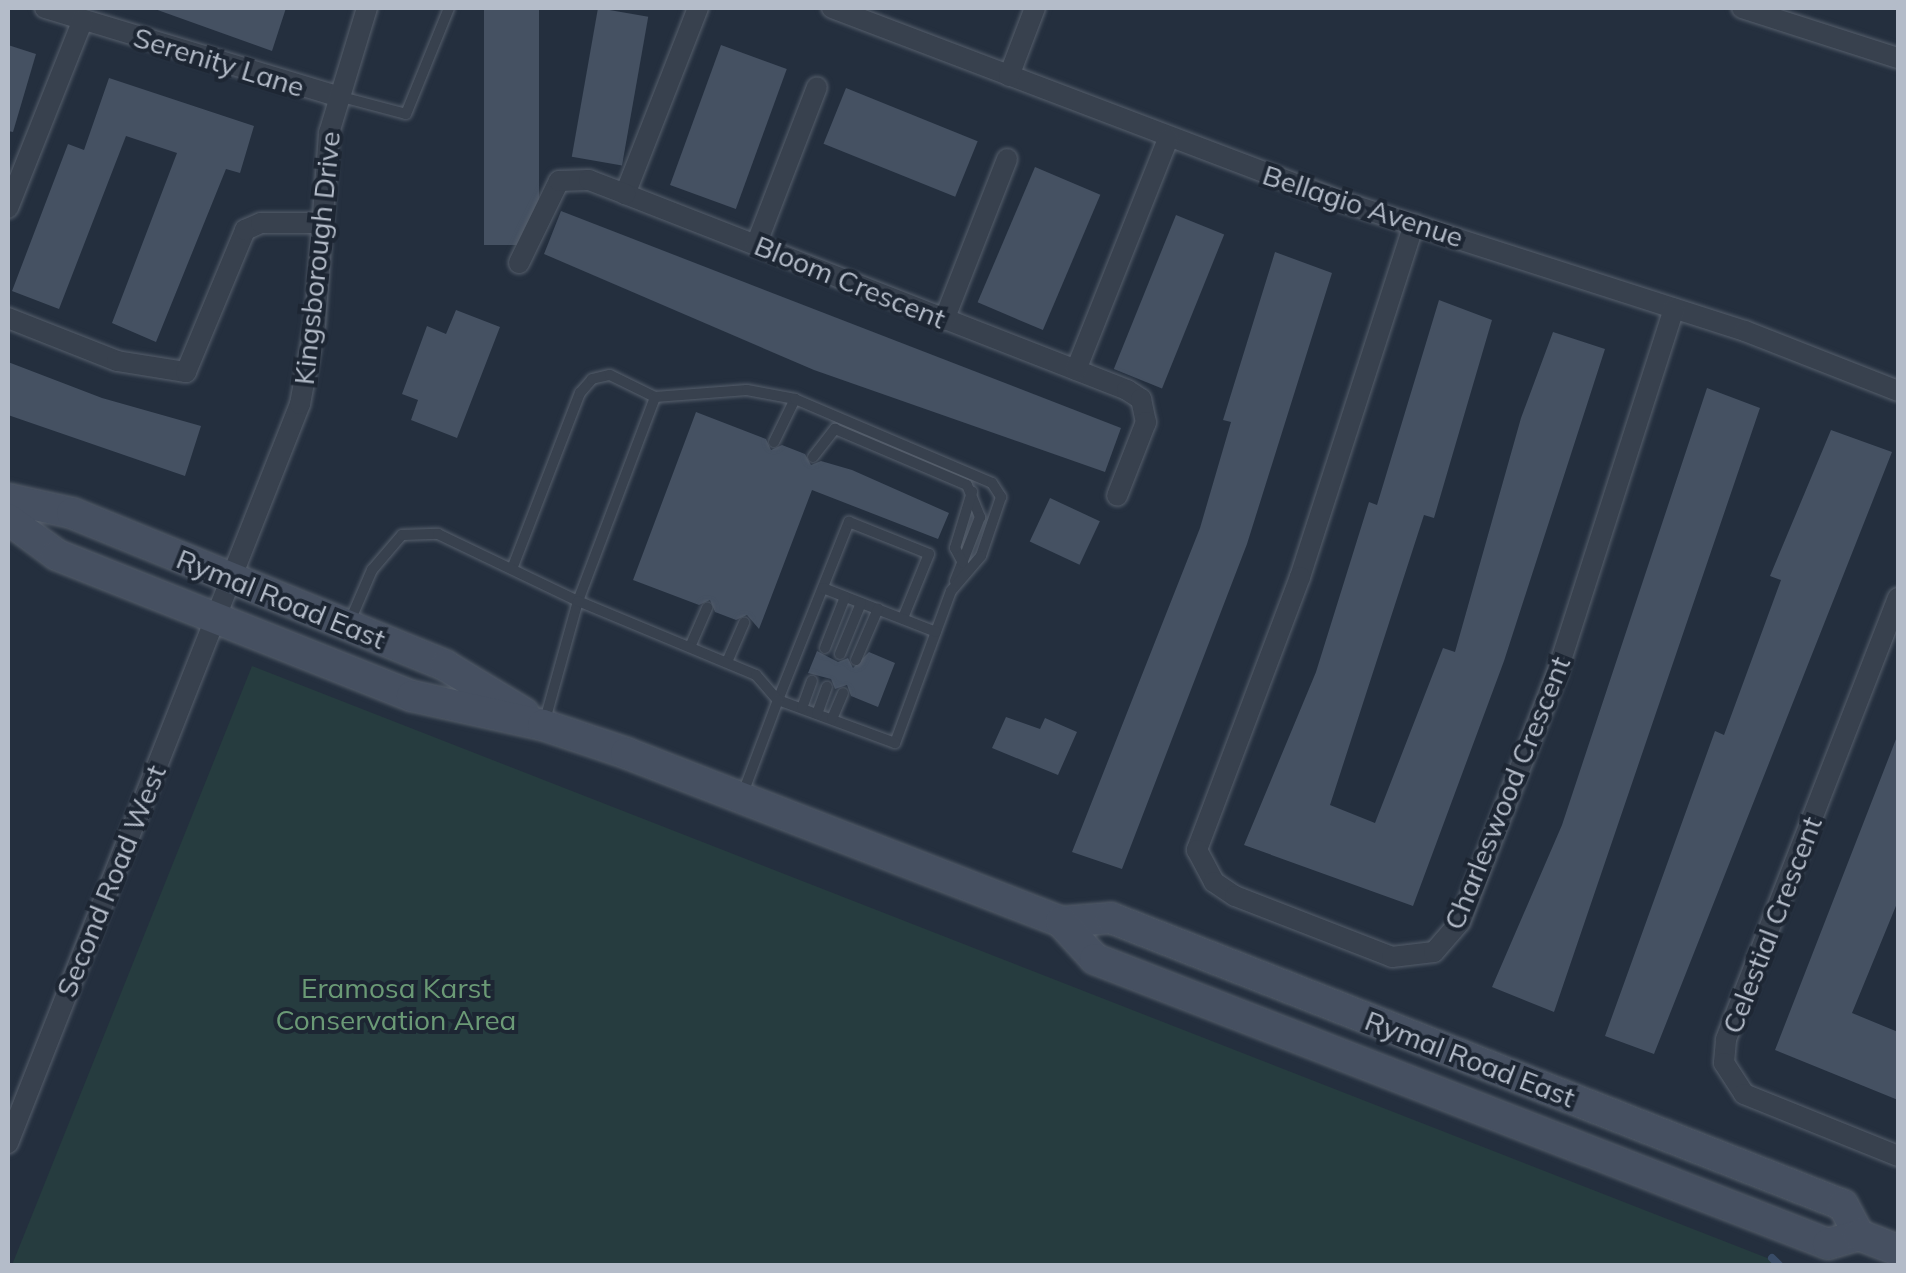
<!DOCTYPE html>
<style>
body{margin:0}
#map{position:relative;width:1906px;height:1273px;overflow:hidden;background:#242f3e;font-family:Mulish,sans-serif}
div>[style]{position:absolute}
.green>*{inset:0;background:#263c3f}
.stream>*{height:8px;margin:-4px;padding:0 4px;transform-origin:4px;border-radius:4px;background:#394c67}
.building>*{inset:0;background:#455162;transform-origin:0 0}
.roads{filter:drop-shadow(0 0 2px #565f6c) drop-shadow(0 0 2px #565f6c)}
.lane>*{height:10px;margin:-5px;padding:0 5px;transform-origin:5px;border-radius:5px;background:#38414e}
.street>*{height:20px;margin:-10px;padding:0 10px;transform-origin:10px;border-radius:10px;background:#38414e}
.secondary>*{height:30px;margin:-15px;padding:0 15px;transform-origin:15px;border-radius:15px;background:#465061}
span{translate:-50% -50%;white-space:nowrap;text-align:center;line-height:1.15;-webkit-text-stroke:8px #1d2633;paint-order:stroke}
.street-label{font-size:28px;color:#b4bcc9}
.park-label{font-size:28px;color:#6b9a76}
.frame{position:absolute;inset:0;border:10px solid #b4bcc9;pointer-events:none}
</style>
<div id="map">
<div class="green">
<div style="clip-path:polygon(252px 666px,1785px 1265px,12px 1265px)"></div>
</div>
<div class="stream">
<div style="left:1772px;top:1258px;width:11px;rotate:45deg"></div>
</div>
<div class="building">
<div style="clip-path:polygon(152px 8px,286px 8px,272px 51px)"></div>
<div style="left:484px;top:8px;width:55px;height:237px"></div>
<div style="left:598px;top:8px;width:51px;height:151px;rotate:10deg"></div>
<div style="clip-path:polygon(8px 45px,36px 54px,13px 132px,8px 131px)"></div>
<div style="left:721px;top:45px;width:70px;height:149px;rotate:20deg"></div>
<div style="clip-path:polygon(109px 78px,254px 126px,240px 173px,226px 169px,156px 342px,112px 323px,177px 153px,126px 136px,59px 309px,12px 291px,68px 144px,84px 150px)"></div>
<div style="left:846px;top:88px;width:142px;height:60px;rotate:22deg"></div>
<div style="left:1035px;top:167px;width:71px;height:147px;rotate:23deg"></div>
<div style="clip-path:polygon(561px 211px,1121px 428px,1105px 472px,814px 370px,544px 254px)"></div>
<div style="left:1176px;top:215px;width:52px;height:166px;rotate:22deg"></div>
<div style="clip-path:polygon(1275px 252px,1332px 273px,1247px 544px,1122px 869px,1072px 852px,1200px 528px,1231px 422px,1223px 420px)"></div>
<div style="clip-path:polygon(1439px 300px,1492px 320px,1434px 518px,1424px 515px,1330px 805px,1375px 823px,1443px 648px,1455px 652px,1521px 418px,1553px 332px,1605px 349px,1504px 661px,1413px 906px,1244px 845px,1316px 672px,1369px 502px,1377px 505px)"></div>
<div style="clip-path:polygon(456px 310px,500px 327px,457px 438px,411px 420px,418px 400px,402px 394px,427px 326px,446px 334px)"></div>
<div style="clip-path:polygon(8px 362px,102px 398px,201px 426px,185px 476px,8px 415px)"></div>
<div style="clip-path:polygon(1707px 388px,1760px 408px,1554px 1012px,1492px 987px,1562px 825px)"></div>
<div style="clip-path:polygon(696px 412px,766px 439px,771px 450px,782px 445px,805px 454px,811px 465px,821px 461px,852px 470px,949px 513px,938px 539px,812px 490px,759px 629px,747px 615px,736px 620px,715px 612px,710px 600px,699px 605px,633px 580px)"></div>
<div style="clip-path:polygon(1831px 430px,1892px 452px,1654px 1054px,1605px 1036px,1715px 731px,1724px 735px,1781px 580px,1770px 576px)"></div>
<div style="left:1050px;top:498px;width:55px;height:48px;rotate:25deg"></div>
<div style="clip-path:polygon(817px 651px,838px 662px,848px 658px,853px 668px,869px 652px,895px 663px,878px 707px,851px 696px,847px 685px,835px 689px,831px 679px,808px 673px)"></div>
<div style="clip-path:polygon(1006px 717px,1040px 729px,1045px 718px,1077px 732px,1058px 775px,992px 748px)"></div>
<div style="clip-path:polygon(1898px 734px,1898px 901px,1852px 1013px,1898px 1032px,1898px 1100px,1775px 1050px)"></div>
</div>
<div class="roads">
<div class="lane">
<div style="left:338px;top:96px;width:70px;rotate:14.8deg"></div>
<div style="left:406px;top:114px;width:114px;rotate:-67.9deg"></div>
<div style="left:774px;top:442px;width:48px;rotate:-64deg"></div>
<div style="left:813px;top:457px;width:36px;rotate:-52deg"></div>
<div style="left:835px;top:429px;width:143px;rotate:23deg"></div>
<div style="left:967px;top:485px;width:35px;rotate:68deg"></div>
<div style="left:980px;top:517px;width:69px;rotate:111.3deg"></div>
<div style="left:963px;top:563px;width:17px;rotate:-118deg"></div>
<div style="left:955px;top:548px;width:59px;rotate:-73.1deg"></div>
<div style="left:512px;top:569px;width:189px;rotate:-68.9deg"></div>
<div style="left:580px;top:393px;width:18px;rotate:-49deg"></div>
<div style="left:592px;top:379px;width:18px;rotate:-13deg"></div>
<div style="left:610px;top:375px;width:50px;rotate:26.1deg"></div>
<div style="left:655px;top:397px;width:92px;rotate:-4.4deg"></div>
<div style="left:747px;top:390px;width:49px;rotate:10.6deg"></div>
<div style="left:795px;top:399px;width:214px;rotate:23.1deg"></div>
<div style="left:992px;top:483px;width:17px;rotate:57deg"></div>
<div style="left:1001px;top:497px;width:62px;rotate:108.7deg"></div>
<div style="left:981px;top:556px;width:46px;rotate:130.6deg"></div>
<div style="left:951px;top:591px;width:162px;rotate:110.2deg"></div>
<div style="left:895px;top:743px;width:125px;rotate:-159.8deg"></div>
<div style="left:778px;top:700px;width:192px;rotate:-68.3deg"></div>
<div style="left:849px;top:522px;width:86px;rotate:21.8deg"></div>
<div style="left:929px;top:554px;width:69px;rotate:112.1deg"></div>
<div style="left:823px;top:588px;width:121px;rotate:21.3deg"></div>
<div style="left:350px;top:621px;width:56px;rotate:-66.7deg"></div>
<div style="left:372px;top:570px;width:46px;rotate:-49.4deg"></div>
<div style="left:402px;top:535px;width:36px;rotate:-2deg"></div>
<div style="left:438px;top:534px;width:155px;rotate:25.6deg"></div>
<div style="left:578px;top:601px;width:218px;rotate:-69.3deg"></div>
<div style="left:690px;top:647px;width:43px;rotate:-66.4deg"></div>
<div style="left:825px;top:648px;width:55px;rotate:-68.6deg"></div>
<div style="left:840px;top:654px;width:55px;rotate:-67.6deg"></div>
<div style="left:856px;top:660px;width:56px;rotate:-66.7deg"></div>
<div style="left:727px;top:662px;width:43px;rotate:-66.4deg"></div>
<div style="left:802px;top:708px;width:29px;rotate:-70deg"></div>
<div style="left:817px;top:714px;width:29px;rotate:-70deg"></div>
<div style="left:832px;top:719px;width:28px;rotate:-67deg"></div>
<div style="left:545px;top:720px;width:123px;rotate:-74.5deg"></div>
<div style="left:578px;top:601px;width:193px;rotate:22.6deg"></div>
<div style="left:756px;top:675px;width:33px;rotate:49deg"></div>
<div style="left:778px;top:700px;width:103px;rotate:110.6deg"></div>
</div>
<div class="street">
<div style="left:45px;top:8px;width:305px;rotate:16.8deg"></div>
<div style="left:698px;top:8px;width:200px;rotate:111.4deg"></div>
<div style="left:625px;top:194px;width:539px;rotate:21.33deg"></div>
<div style="left:1127px;top:390px;width:17px;rotate:33deg"></div>
<div style="left:1141px;top:399px;width:24px;rotate:78deg"></div>
<div style="left:1146px;top:422px;width:79px;rotate:111.4deg"></div>
<div style="left:832px;top:8px;width:543px;rotate:20.8deg"></div>
<div style="left:1340px;top:201px;width:425px;rotate:17.8deg"></div>
<div style="left:1745px;top:331px;width:164px;rotate:21.4deg"></div>
<div style="left:1742px;top:8px;width:164px;rotate:17.8deg"></div>
<div style="left:1009px;top:76px;width:73px;rotate:-69.1deg"></div>
<div style="left:8px;top:208px;width:202px;rotate:-68.3deg"></div>
<div style="left:1414px;top:224px;width:371px;rotate:107.9deg"></div>
<div style="left:1300px;top:577px;width:292px;rotate:110.7deg"></div>
<div style="left:1197px;top:850px;width:36px;rotate:62deg"></div>
<div style="left:1214px;top:882px;width:25px;rotate:34deg"></div>
<div style="left:1235px;top:896px;width:168px;rotate:21.2deg"></div>
<div style="left:1392px;top:957px;width:42px;rotate:-6.8deg"></div>
<div style="left:1434px;top:952px;width:40px;rotate:-49deg"></div>
<div style="left:1460px;top:922px;width:264px;rotate:-68.7deg"></div>
<div style="left:1556px;top:676px;width:386px;rotate:-72.2deg"></div>
<div style="left:756px;top:245px;width:169px;rotate:-68.9deg"></div>
<div style="left:519px;top:263px;width:91px;rotate:-64deg"></div>
<div style="left:559px;top:181px;width:30px;rotate:-2deg"></div>
<div style="left:589px;top:180px;width:39px;rotate:21deg"></div>
<div style="left:8px;top:318px;width:117px;rotate:21.5deg"></div>
<div style="left:117px;top:361px;width:70px;rotate:9.1deg"></div>
<div style="left:186px;top:372px;width:154px;rotate:-67.4deg"></div>
<div style="left:245px;top:230px;width:17px;rotate:-24deg"></div>
<div style="left:261px;top:223px;width:60px"></div>
<div style="left:944px;top:320px;width:173px;rotate:-68.6deg"></div>
<div style="left:1076px;top:370px;width:249px;rotate:-68.3deg"></div>
<div style="left:1898px;top:598px;width:474px;rotate:111.3deg"></div>
<div style="left:1726px;top:1040px;width:23px;rotate:95deg"></div>
<div style="left:1724px;top:1063px;width:37px;rotate:57deg"></div>
<div style="left:1744px;top:1094px;width:166px;rotate:21.9deg"></div>
<div style="left:8px;top:1143px;width:795px;rotate:-68.44deg"></div>
<div style="left:300px;top:404px;width:81px;rotate:-79.4deg"></div>
<div style="left:315px;top:324px;width:192px;rotate:-85.8deg"></div>
<div style="left:329px;top:133px;width:131px;rotate:-73.1deg"></div>
</div>
<div class="secondary">
<div style="left:8px;top:499px;width:66px;rotate:12.3deg"></div>
<div style="left:72px;top:513px;width:404px;rotate:22.2deg"></div>
<div style="left:446px;top:666px;width:91px;rotate:31.1deg"></div>
<div style="left:8px;top:519px;width:61px;rotate:36.3deg"></div>
<div style="left:57px;top:555px;width:382px;rotate:21.7deg"></div>
<div style="left:412px;top:696px;width:134px;rotate:12.5deg"></div>
<div style="left:543px;top:725px;width:88px;rotate:18.6deg"></div>
<div style="left:626px;top:753px;width:467px;rotate:21.2deg"></div>
<div style="left:1061px;top:922px;width:50px;rotate:-4.6deg"></div>
<div style="left:1111px;top:918px;width:786px;rotate:21.41deg"></div>
<div style="left:1843px;top:1205px;width:34px;rotate:62deg"></div>
<div style="left:1061px;top:922px;width:50px;rotate:47.4deg"></div>
<div style="left:1095px;top:959px;width:786px;rotate:21.25deg"></div>
<div style="left:1828px;top:1244px;width:32px;rotate:-16deg"></div>
<div style="left:1859px;top:1235px;width:42px;rotate:21deg"></div>
</div>
</div>
<div class="street-label">
<span style="left:219px;top:62px;rotate:17deg">Serenity Lane</span>
<span style="left:1363px;top:206px;rotate:18deg">Bellagio Avenue</span>
<span style="left:317px;top:258px;rotate:-84deg">Kingsborough Drive</span>
<span style="left:850px;top:282px;rotate:22deg">Bloom Crescent</span>
<span style="left:281px;top:599px;rotate:22deg">Rymal Road East</span>
<span style="left:1507px;top:793px;rotate:-68deg">Charleswood Crescent</span>
<span style="left:111px;top:881px;rotate:-68deg">Second Road West</span>
<span style="left:1772px;top:925px;rotate:-69deg">Celestial Crescent</span>
<span style="left:1470px;top:1059px;rotate:21deg">Rymal Road East</span>
</div>
<div class="park-label">
<span style="left:396px;top:1004px">Eramosa Karst<br>Conservation Area</span>
</div>
<div class="frame"></div>
</div>
